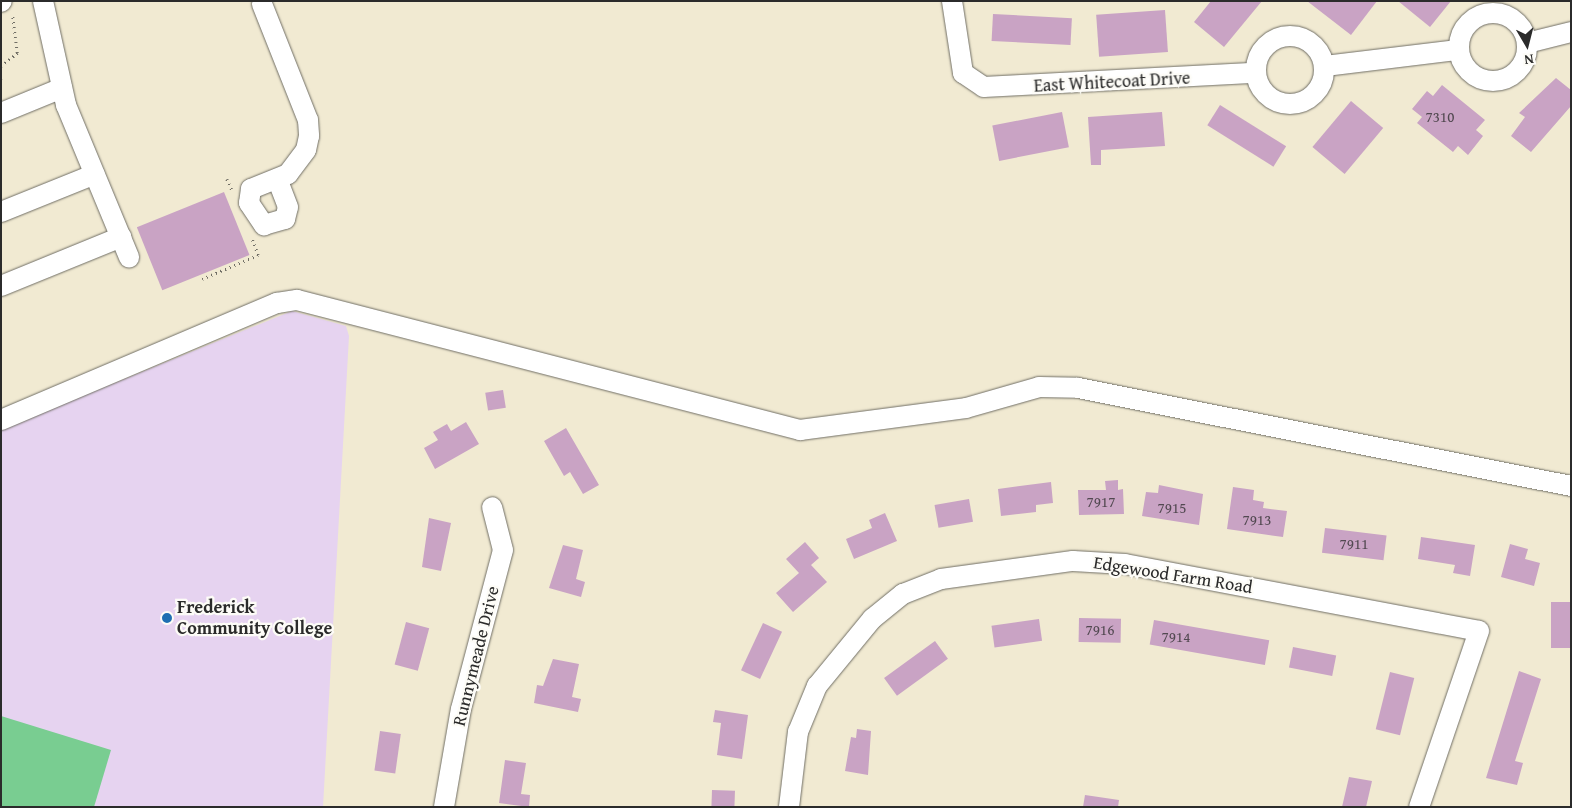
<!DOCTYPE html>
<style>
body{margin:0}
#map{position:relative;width:1572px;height:808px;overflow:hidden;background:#f1ead2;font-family:"Gentium Book Plus",serif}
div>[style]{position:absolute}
.built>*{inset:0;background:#e6d3f0}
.green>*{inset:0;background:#79cd91}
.building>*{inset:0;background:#c9a3c4;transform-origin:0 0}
.path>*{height:2.5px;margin-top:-1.25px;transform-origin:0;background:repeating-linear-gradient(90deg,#706e65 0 1px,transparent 0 5px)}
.roads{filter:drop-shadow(0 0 1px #706e65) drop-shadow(0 0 1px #706e65)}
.minor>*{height:20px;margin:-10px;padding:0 10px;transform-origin:10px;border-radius:10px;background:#fff}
.minor>.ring{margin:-10px;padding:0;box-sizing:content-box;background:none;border:20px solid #fff;border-radius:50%}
.dots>*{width:14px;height:14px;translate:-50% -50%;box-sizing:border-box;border:2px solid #fdfcf7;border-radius:50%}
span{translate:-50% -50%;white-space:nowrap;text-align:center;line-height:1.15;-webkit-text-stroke:4.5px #fdfcf7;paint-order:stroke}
.number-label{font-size:15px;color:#524951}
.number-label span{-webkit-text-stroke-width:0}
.street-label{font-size:18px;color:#2b2b2b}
.poi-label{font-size:18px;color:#2b2b2b;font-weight:700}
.left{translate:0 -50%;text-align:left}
.frame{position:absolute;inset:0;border:2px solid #2b2b2b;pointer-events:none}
.north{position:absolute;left:1502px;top:20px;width:50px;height:50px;-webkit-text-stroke:4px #fdfcf7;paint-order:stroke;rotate:172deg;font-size:14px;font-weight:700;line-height:20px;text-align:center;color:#2b2b2b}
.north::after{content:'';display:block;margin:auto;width:18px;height:22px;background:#2b2b2b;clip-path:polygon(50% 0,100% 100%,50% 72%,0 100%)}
</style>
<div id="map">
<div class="built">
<div style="clip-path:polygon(292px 311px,346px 326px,349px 336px,323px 807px,1px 807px,1px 429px)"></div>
</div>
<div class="green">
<div style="clip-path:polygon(1px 716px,111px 750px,94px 807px,1px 807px)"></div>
</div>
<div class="building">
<div style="clip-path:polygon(1211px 1px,1262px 1px,1224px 47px,1194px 22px)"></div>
<div style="clip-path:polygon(1307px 1px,1377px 1px,1351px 35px)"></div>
<div style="clip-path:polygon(1398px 1px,1451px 1px,1430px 27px)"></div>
<div style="left:1165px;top:10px;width:42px;height:69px;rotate:86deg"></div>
<div style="left:993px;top:14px;width:79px;height:27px;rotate:3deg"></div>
<div style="clip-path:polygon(1556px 78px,1571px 90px,1571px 106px,1531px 152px,1511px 136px,1525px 117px,1519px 113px)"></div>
<div style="clip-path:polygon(1442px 85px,1485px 120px,1476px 130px,1483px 136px,1468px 155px,1458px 146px,1453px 152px,1417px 123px,1422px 117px,1412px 109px,1427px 91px,1433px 96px)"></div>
<div style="left:1351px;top:101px;width:42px;height:60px;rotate:40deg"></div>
<div style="left:1220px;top:105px;width:78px;height:24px;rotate:32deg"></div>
<div style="left:1062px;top:112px;width:36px;height:71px;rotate:79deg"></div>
<div style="clip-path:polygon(1162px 112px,1165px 146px,1101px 150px,1101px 165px,1091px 165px,1088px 117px)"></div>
<div style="left:224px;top:192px;width:68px;height:94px;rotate:68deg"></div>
<div style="left:503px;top:390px;width:18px;height:18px;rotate:81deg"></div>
<div style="clip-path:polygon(466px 422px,479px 444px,435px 469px,424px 448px,438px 440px,433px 432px,447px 424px,451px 431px)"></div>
<div style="clip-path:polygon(566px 428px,599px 485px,583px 494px,570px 472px,564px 476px,544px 441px)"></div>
<div style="clip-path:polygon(1118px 480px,1118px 490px,1123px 489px,1124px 514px,1079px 515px,1078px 490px,1106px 490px,1105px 481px)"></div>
<div style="clip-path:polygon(1051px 482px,1053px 503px,1036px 505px,1036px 512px,1001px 516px,998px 489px)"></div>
<div style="clip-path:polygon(1159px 485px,1203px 494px,1199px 525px,1142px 516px,1146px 492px,1158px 493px)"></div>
<div style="clip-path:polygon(1233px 487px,1254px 490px,1253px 500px,1264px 502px,1263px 508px,1287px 511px,1283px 537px,1227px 529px)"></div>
<div style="left:969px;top:499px;width:23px;height:35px;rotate:80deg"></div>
<div style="clip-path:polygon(885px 513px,897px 541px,854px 559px,846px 539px,872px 528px,869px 520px)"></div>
<div style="clip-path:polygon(429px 518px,451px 523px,441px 571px,422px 567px)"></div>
<div style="left:1325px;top:528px;width:62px;height:25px;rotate:7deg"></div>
<div style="clip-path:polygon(1421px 537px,1475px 545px,1470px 576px,1453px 573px,1455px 565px,1418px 559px)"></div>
<div style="clip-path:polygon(805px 542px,819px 558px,811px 565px,827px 582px,793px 612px,776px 593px,799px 573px,786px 559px)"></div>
<div style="clip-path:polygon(1510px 544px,1528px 549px,1525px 559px,1540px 563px,1534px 586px,1501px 577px)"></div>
<div style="clip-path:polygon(563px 545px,583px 550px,576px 579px,585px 582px,581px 597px,549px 588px)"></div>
<div style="left:1551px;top:602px;width:20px;height:46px"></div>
<div style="left:1079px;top:618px;width:42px;height:24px;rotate:1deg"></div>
<div style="left:1039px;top:619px;width:22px;height:48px;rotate:82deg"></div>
<div style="left:1154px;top:620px;width:117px;height:25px;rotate:10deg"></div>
<div style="left:406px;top:622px;width:24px;height:44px;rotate:15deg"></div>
<div style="left:763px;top:623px;width:21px;height:52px;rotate:25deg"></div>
<div style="left:935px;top:641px;width:22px;height:63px;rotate:54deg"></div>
<div style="left:1293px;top:647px;width:44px;height:21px;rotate:11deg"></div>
<div style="clip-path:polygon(553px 659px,579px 664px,572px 697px,581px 699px,578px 712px,534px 703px,537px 685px,543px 686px)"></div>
<div style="clip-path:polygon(1519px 671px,1541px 679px,1515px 761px,1523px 763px,1517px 785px,1486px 778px)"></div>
<div style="left:1390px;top:672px;width:25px;height:59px;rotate:14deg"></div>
<div style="clip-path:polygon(715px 710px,748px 715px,742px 759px,717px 755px,721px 723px,713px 722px)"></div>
<div style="clip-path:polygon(857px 729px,871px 731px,868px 775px,845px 771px,851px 737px,856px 738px)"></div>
<div style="left:380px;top:731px;width:21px;height:40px;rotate:8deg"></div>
<div style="clip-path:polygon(505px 760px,526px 763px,521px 794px,530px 795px,529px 807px,499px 803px)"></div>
<div style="clip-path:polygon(1349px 777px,1372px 781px,1366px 807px,1342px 807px)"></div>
<div style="left:712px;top:790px;width:23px;height:17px;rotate:2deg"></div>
<div style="clip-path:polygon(1085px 795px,1119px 800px,1118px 807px,1083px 807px)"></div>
</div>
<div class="path">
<div style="left:1px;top:66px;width:21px;rotate:-39deg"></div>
<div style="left:17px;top:53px;width:39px;rotate:-97deg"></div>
<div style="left:1px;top:79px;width:1px;rotate:90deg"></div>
<div style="left:227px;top:179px;width:14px;rotate:65deg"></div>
<div style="left:202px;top:279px;width:61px;rotate:-23.2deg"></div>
<div style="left:258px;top:255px;width:19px;rotate:-111deg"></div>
</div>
<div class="roads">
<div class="minor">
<div style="left:43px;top:1px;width:107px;rotate:77.5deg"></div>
<div style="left:66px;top:105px;width:165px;rotate:67.5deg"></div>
<div style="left:952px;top:1px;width:73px;rotate:81.3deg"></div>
<div style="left:963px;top:73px;width:25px;rotate:34deg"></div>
<div style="left:984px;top:87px;width:271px;rotate:-3deg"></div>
<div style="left:1px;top:2px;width:1px;rotate:-45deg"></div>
<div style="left:262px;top:4px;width:125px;rotate:68.4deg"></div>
<div style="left:308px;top:120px;width:16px;rotate:86deg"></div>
<div style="left:309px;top:136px;width:14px;rotate:102deg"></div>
<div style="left:306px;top:150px;width:30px;rotate:127deg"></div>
<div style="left:288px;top:174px;width:40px;rotate:158deg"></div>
<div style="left:251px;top:189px;width:14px;rotate:98deg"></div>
<div style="left:249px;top:203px;width:27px;rotate:56deg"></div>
<div style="left:264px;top:225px;width:22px;rotate:-16deg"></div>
<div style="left:285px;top:219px;width:12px;rotate:-76deg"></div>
<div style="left:288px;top:207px;width:30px;rotate:-111deg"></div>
<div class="ring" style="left:1459px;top:13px;width:48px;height:48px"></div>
<div class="ring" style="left:1256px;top:36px;width:48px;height:48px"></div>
<div style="left:1527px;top:43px;width:45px;rotate:-14deg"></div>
<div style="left:1325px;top:66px;width:134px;rotate:-6.9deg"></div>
<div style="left:1px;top:113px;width:66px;rotate:-22.3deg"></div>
<div style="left:1px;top:212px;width:101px;rotate:-22deg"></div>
<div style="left:1px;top:286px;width:130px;rotate:-22.2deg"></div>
<div style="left:1px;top:420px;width:300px;rotate:-23deg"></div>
<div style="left:277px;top:303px;width:20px;rotate:-9deg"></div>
<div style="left:297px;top:300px;width:520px;rotate:14.49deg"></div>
<div style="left:800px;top:430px;width:167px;rotate:-7.5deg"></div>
<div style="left:966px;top:408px;width:76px;rotate:-16deg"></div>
<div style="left:1039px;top:387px;width:39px;rotate:1deg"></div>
<div style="left:1078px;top:388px;width:503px;rotate:11.24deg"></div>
<div style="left:444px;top:807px;width:99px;rotate:-80.2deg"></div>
<div style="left:461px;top:709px;width:164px;rotate:-75.2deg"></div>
<div style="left:503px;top:550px;width:44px;rotate:-104.3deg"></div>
<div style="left:789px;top:807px;width:76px;rotate:-83.2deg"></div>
<div style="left:798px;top:732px;width:50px;rotate:-67.6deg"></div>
<div style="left:817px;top:686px;width:87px;rotate:-50.6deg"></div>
<div style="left:872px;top:619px;width:40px;rotate:-39deg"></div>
<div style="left:903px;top:594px;width:41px;rotate:-21.5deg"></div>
<div style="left:941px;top:579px;width:133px;rotate:-7.8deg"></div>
<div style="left:1073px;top:561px;width:52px;rotate:3.3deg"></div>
<div style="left:1125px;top:564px;width:360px;rotate:10.7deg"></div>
<div style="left:1479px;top:631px;width:186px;rotate:108.8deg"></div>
</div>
</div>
<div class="dots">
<div style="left:167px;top:618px;background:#1f6fb2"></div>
</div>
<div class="number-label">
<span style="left:1440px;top:117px">7310</span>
<span style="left:1101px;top:502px">7917</span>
<span style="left:1172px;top:508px">7915</span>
<span style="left:1257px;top:520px">7913</span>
<span style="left:1354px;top:544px">7911</span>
<span style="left:1100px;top:630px">7916</span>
<span style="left:1176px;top:637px">7914</span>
</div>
<div class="street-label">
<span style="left:1112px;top:82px;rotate:-3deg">East Whitecoat Drive</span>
<span style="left:1173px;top:575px;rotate:9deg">Edgewood Farm Road</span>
<span style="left:476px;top:656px;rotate:-76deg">Runnymeade Drive</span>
</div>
<div class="poi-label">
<span class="left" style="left:177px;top:618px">Frederick<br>Community College</span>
</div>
<div class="frame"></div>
<div class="north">N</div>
</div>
